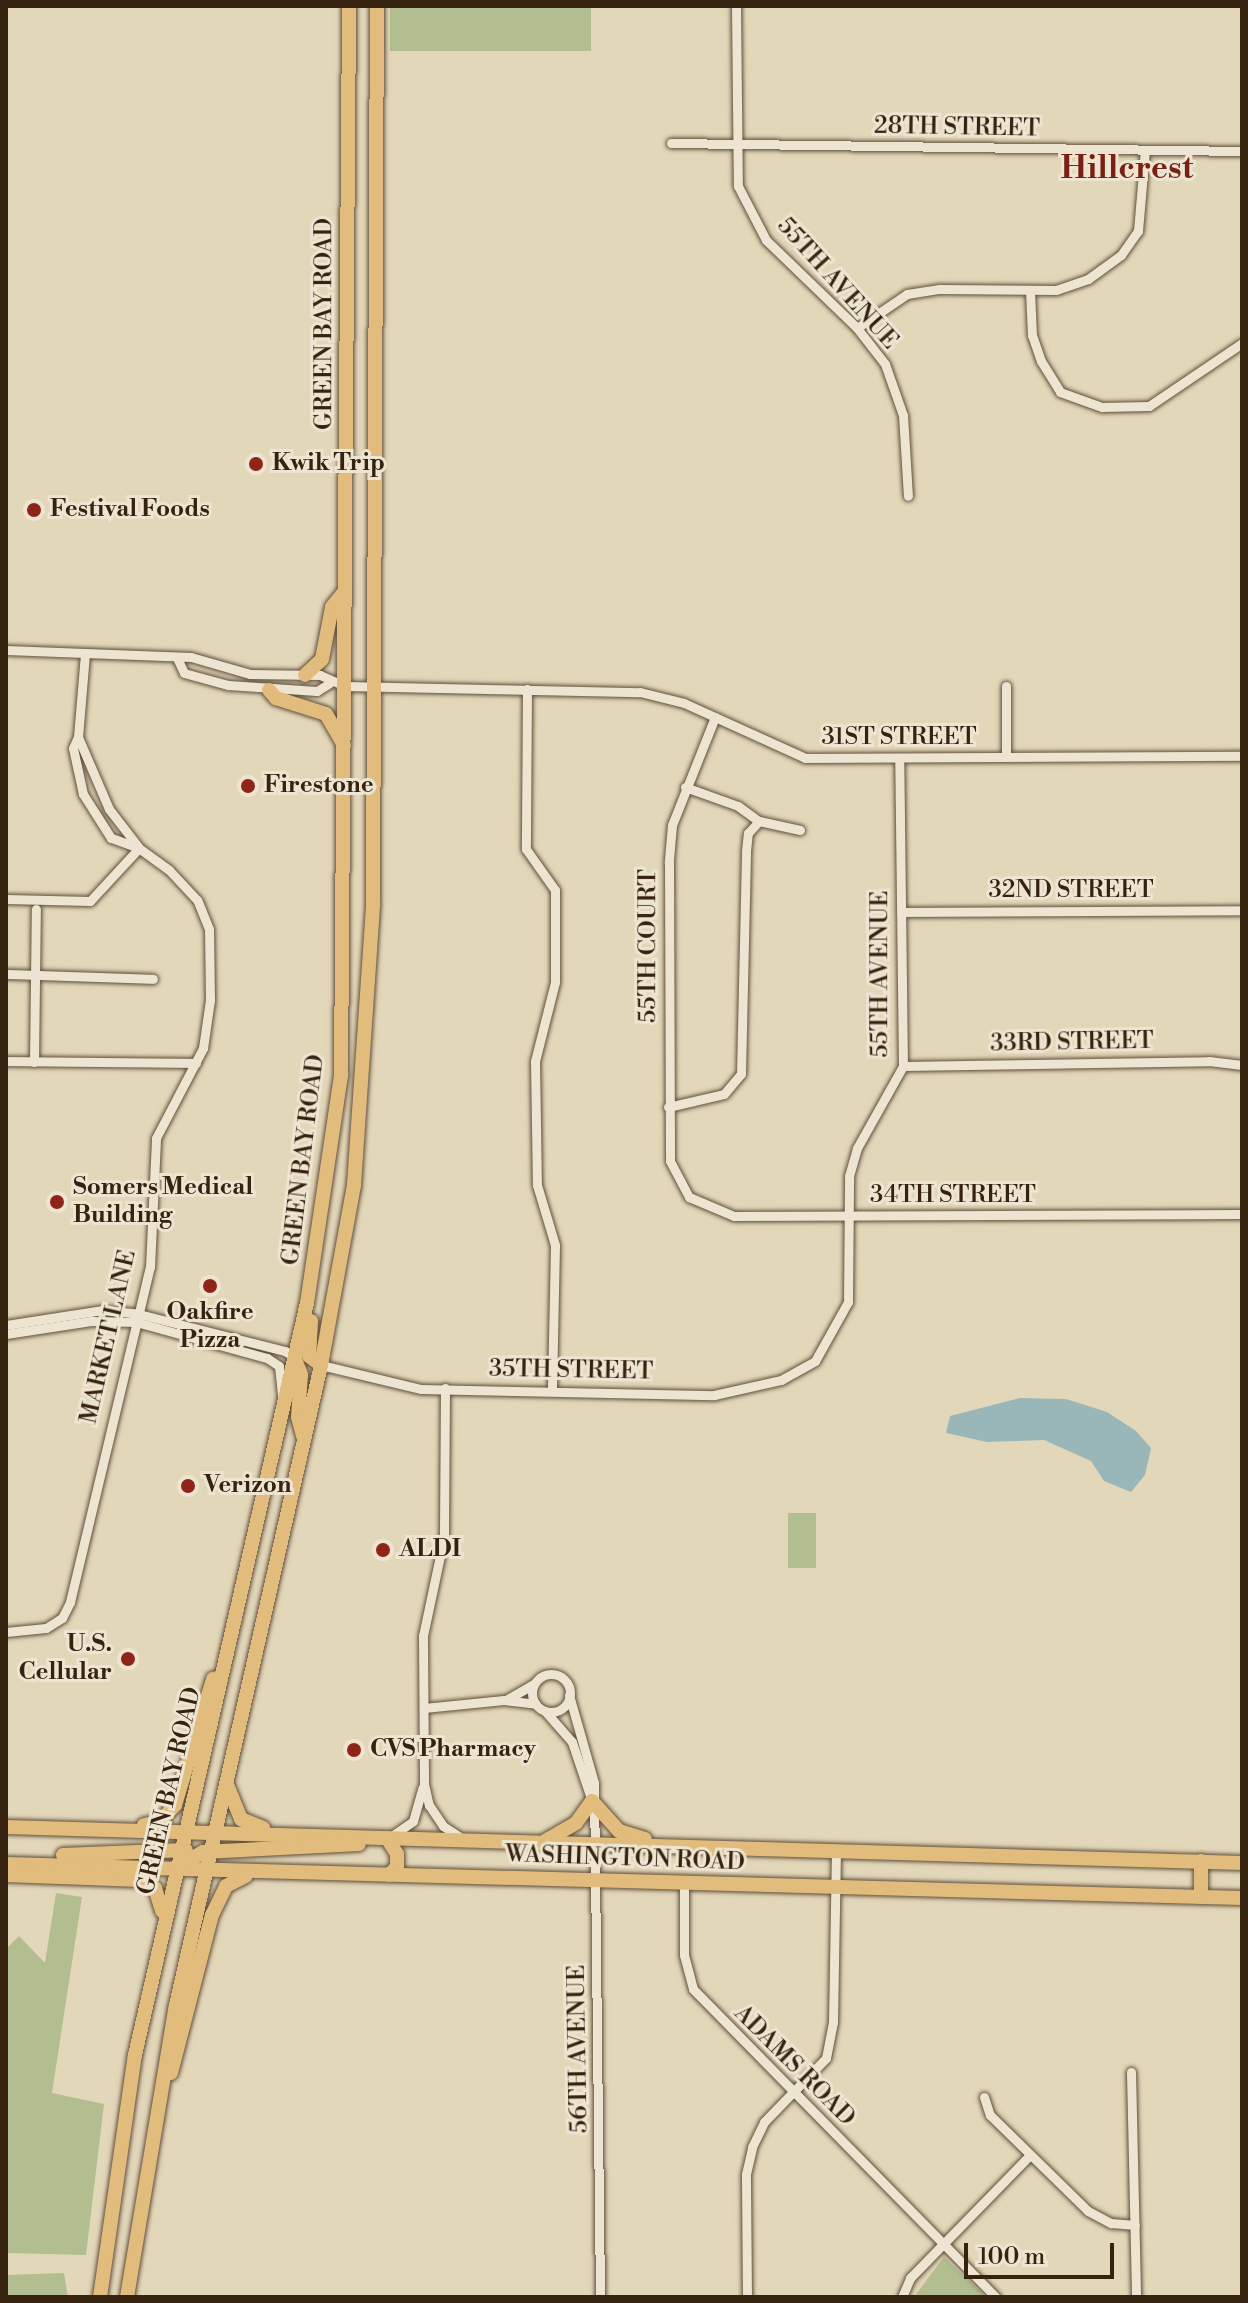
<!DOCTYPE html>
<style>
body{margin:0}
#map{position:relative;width:1248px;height:2303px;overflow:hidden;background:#e3d7ba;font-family:"Libre Bodoni",serif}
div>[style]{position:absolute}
.green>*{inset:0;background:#b3be90;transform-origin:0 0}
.water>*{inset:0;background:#99b7b9}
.roads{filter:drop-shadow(0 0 2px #604f3a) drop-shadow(0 0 2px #604f3a)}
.minor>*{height:9px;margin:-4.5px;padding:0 4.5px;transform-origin:4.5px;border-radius:4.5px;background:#ede5d2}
.minor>.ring{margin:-4.5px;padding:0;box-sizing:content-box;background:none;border:9px solid #ede5d2;border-radius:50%}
.primary>*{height:14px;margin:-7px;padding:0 7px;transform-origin:7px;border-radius:7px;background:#e2bc7d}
.dots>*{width:22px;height:22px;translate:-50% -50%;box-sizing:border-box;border:4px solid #ede5d2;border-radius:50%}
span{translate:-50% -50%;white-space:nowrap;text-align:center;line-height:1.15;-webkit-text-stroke:6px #ede5d2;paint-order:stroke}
.street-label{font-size:24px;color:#35220f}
.poi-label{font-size:24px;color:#35220f;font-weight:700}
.left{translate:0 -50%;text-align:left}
.right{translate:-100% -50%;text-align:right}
.district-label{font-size:32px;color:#7a1f14;font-weight:700}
.frame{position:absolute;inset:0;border:8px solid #35220f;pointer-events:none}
.scale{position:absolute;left:964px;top:2243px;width:150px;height:36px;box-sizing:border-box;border:4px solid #35220f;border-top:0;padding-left:10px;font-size:24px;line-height:28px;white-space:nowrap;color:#35220f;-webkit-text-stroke:6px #ede5d2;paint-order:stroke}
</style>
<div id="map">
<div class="green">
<div style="left:390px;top:6px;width:201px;height:45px"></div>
<div style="left:788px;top:1513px;width:28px;height:55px"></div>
<div style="clip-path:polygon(56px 1893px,82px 1897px,52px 2093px,104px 2104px,86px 2255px,6px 2253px,6px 1949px,19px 1936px,45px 1963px)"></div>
<div style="clip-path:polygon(944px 2257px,986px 2297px,914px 2297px)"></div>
<div style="clip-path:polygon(64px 2273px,68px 2297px,6px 2297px,6px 2275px)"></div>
</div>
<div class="water">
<div style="clip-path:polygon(1020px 1398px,1066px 1399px,1107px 1412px,1136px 1431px,1151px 1448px,1145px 1475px,1131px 1492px,1104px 1481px,1091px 1461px,1044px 1440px,987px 1442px,946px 1433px,950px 1416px)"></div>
</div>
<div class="roads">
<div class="minor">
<div style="left:736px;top:6px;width:180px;rotate:89.4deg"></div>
<div style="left:738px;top:186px;width:61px;rotate:62.6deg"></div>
<div style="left:766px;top:240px;width:127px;rotate:44deg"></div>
<div style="left:857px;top:328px;width:46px;rotate:52.1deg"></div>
<div style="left:885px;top:364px;width:54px;rotate:70.6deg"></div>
<div style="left:903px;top:415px;width:81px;rotate:86.5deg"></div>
<div style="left:671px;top:143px;width:571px;rotate:0.8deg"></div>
<div style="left:1030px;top:290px;width:45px;rotate:87.5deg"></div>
<div style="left:1032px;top:335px;width:28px;rotate:71deg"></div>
<div style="left:1041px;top:361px;width:36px;rotate:58deg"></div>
<div style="left:1060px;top:392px;width:45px;rotate:19.7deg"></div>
<div style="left:1102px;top:407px;width:47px;rotate:-1.2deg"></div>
<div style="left:1149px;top:406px;width:112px;rotate:-34.1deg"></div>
<div style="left:857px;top:328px;width:60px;rotate:-34.2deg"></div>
<div style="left:907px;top:294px;width:33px;rotate:-9deg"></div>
<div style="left:940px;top:289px;width:116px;rotate:0.5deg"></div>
<div style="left:1056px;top:290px;width:34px;rotate:-19deg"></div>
<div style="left:1088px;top:279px;width:41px;rotate:-36deg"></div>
<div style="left:1121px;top:255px;width:29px;rotate:-55deg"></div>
<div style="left:1138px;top:231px;width:81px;rotate:-85.1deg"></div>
<div style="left:6px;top:650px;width:185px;rotate:2.2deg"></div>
<div style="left:191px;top:657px;width:61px;rotate:16.1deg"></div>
<div style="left:250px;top:674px;width:70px;rotate:0.8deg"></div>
<div style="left:320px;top:675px;width:27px;rotate:24deg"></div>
<div style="left:345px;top:686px;width:295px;rotate:1.2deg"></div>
<div style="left:640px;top:692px;width:45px;rotate:14deg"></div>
<div style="left:684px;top:703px;width:133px;rotate:24.4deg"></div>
<div style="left:805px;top:758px;width:437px;rotate:-0.3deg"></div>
<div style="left:178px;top:660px;width:14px;rotate:65deg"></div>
<div style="left:184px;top:673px;width:46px;rotate:15.3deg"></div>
<div style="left:228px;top:685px;width:89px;rotate:3.9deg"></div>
<div style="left:317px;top:691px;width:15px;rotate:-32deg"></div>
<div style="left:1006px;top:686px;width:71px;rotate:90deg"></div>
<div style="left:527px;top:689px;width:160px;rotate:90.4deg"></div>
<div style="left:526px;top:849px;width:50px;rotate:54.7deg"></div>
<div style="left:555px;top:890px;width:92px;rotate:90deg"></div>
<div style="left:555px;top:982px;width:81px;rotate:104.2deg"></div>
<div style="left:535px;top:1061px;width:124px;rotate:89.1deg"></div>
<div style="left:537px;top:1185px;width:63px;rotate:73.3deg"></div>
<div style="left:555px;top:1245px;width:145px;rotate:91.2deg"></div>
<div style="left:715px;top:717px;width:116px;rotate:111.7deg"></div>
<div style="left:672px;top:825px;width:38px;rotate:95deg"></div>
<div style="left:669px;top:863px;width:298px;rotate:89.8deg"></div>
<div style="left:670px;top:1161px;width:41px;rotate:62.2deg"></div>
<div style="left:689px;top:1197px;width:49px;rotate:22.9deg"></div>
<div style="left:734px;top:1216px;width:508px;rotate:-0.23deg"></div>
<div style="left:78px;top:737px;width:78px;rotate:66.7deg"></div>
<div style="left:109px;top:809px;width:49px;rotate:52.4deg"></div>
<div style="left:685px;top:787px;width:56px;rotate:19.7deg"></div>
<div style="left:738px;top:806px;width:26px;rotate:36deg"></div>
<div style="left:759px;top:821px;width:42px;rotate:12.4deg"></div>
<div style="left:6px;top:899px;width:84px;rotate:1.4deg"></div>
<div style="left:90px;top:901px;width:72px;rotate:-47.2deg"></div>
<div style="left:901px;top:912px;width:341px;rotate:-0.3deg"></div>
<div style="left:6px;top:974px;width:147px;rotate:1.9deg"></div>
<div style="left:6px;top:1061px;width:190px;rotate:0.6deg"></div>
<div style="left:34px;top:1062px;width:153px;rotate:-89.3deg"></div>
<div style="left:903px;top:1066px;width:306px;rotate:-0.9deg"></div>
<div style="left:1209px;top:1061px;width:33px;rotate:7deg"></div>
<div style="left:668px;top:1107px;width:57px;rotate:-13.1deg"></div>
<div style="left:724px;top:1094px;width:26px;rotate:-50deg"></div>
<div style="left:741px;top:1074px;width:223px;rotate:-88.7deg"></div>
<div style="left:746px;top:851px;width:18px;rotate:-84deg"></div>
<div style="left:748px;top:833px;width:16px;rotate:-47deg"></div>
<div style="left:6px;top:1325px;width:98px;rotate:-8.8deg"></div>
<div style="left:103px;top:1310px;width:36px;rotate:6deg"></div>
<div style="left:139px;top:1314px;width:151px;rotate:14.2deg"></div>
<div style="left:285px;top:1351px;width:12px;rotate:35deg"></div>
<div style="left:6px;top:1334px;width:86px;rotate:-8.7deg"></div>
<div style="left:91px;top:1321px;width:45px;rotate:1.3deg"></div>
<div style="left:136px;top:1322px;width:136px;rotate:15.4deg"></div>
<div style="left:267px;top:1358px;width:14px;rotate:34deg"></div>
<div style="left:279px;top:1366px;width:31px;rotate:84deg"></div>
<div style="left:321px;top:1365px;width:103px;rotate:13.5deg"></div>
<div style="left:421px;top:1389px;width:293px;rotate:1.2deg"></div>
<div style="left:714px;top:1395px;width:69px;rotate:-12.6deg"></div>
<div style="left:781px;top:1380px;width:39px;rotate:-29deg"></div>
<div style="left:815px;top:1361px;width:68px;rotate:-60.8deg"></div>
<div style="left:848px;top:1302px;width:126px;rotate:-89.5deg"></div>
<div style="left:849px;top:1176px;width:29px;rotate:-74deg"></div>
<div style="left:857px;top:1148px;width:94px;rotate:-60.7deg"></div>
<div style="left:903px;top:1066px;width:308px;rotate:-90.7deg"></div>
<div style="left:445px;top:1388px;width:149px;rotate:90.4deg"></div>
<div style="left:444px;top:1537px;width:101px;rotate:102deg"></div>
<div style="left:423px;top:1636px;width:148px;rotate:89.6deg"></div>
<div style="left:424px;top:1784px;width:22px;rotate:77deg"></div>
<div style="left:429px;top:1805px;width:25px;rotate:56deg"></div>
<div style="left:443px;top:1826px;width:24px;rotate:33deg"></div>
<div style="left:6px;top:1632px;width:40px;rotate:-5.7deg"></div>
<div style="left:46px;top:1628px;width:19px;rotate:-32deg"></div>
<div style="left:62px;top:1618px;width:18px;rotate:-63deg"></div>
<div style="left:70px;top:1602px;width:344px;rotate:-76.6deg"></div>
<div style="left:150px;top:1267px;width:129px;rotate:-87.3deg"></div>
<div style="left:156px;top:1138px;width:102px;rotate:-62.4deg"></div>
<div style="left:203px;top:1048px;width:49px;rotate:-81.7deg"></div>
<div style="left:210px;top:1000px;width:71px;rotate:-90.8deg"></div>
<div style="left:209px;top:929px;width:31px;rotate:-112deg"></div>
<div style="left:197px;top:900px;width:41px;rotate:-133deg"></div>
<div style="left:169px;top:870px;width:37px;rotate:-144deg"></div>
<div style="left:139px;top:848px;width:30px;rotate:-160deg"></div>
<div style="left:111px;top:838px;width:52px;rotate:-122.5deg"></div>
<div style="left:83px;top:794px;width:47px;rotate:-102.3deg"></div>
<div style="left:73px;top:748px;width:12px;rotate:-66deg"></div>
<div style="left:78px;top:737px;width:83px;rotate:-85.2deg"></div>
<div class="ring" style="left:532px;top:1674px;width:29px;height:29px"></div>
<div style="left:569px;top:1695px;width:91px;rotate:74.1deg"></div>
<div style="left:594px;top:1783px;width:514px;rotate:89.33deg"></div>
<div style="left:506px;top:1700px;width:32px;rotate:-30deg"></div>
<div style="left:424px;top:1708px;width:80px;rotate:-5.7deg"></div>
<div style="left:504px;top:1700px;width:32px;rotate:7deg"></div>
<div style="left:545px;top:1711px;width:41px;rotate:48.9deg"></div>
<div style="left:572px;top:1742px;width:62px;rotate:71.3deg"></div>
<div style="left:389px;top:1838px;width:29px;rotate:-35deg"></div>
<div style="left:413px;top:1821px;width:35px;rotate:-74deg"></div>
<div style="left:684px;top:1883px;width:72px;rotate:90deg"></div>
<div style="left:684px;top:1955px;width:35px;rotate:75deg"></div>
<div style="left:693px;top:1989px;width:432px;rotate:45.5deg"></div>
<div style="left:1131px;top:2072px;width:225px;rotate:88.7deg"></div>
<div style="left:984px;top:2097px;width:19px;rotate:72deg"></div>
<div style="left:990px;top:2115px;width:137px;rotate:44.4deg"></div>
<div style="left:1088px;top:2211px;width:26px;rotate:28deg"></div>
<div style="left:1111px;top:2223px;width:24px;rotate:5deg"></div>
<div style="left:747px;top:2297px;width:123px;rotate:-90.5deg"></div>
<div style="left:746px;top:2174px;width:28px;rotate:-77deg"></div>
<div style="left:752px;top:2147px;width:28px;rotate:-64deg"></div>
<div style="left:764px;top:2122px;width:89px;rotate:-45.9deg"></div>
<div style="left:826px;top:2058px;width:37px;rotate:-79deg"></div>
<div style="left:833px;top:2022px;width:171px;rotate:-89deg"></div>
<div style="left:902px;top:2297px;width:21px;rotate:-67deg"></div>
<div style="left:910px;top:2278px;width:172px;rotate:-45.7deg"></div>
</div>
<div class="primary">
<div style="left:305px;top:675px;width:23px;rotate:-43deg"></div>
<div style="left:322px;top:659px;width:53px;rotate:-79.1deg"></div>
<div style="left:332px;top:607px;width:21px;rotate:-51deg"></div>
<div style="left:269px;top:690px;width:11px;rotate:49deg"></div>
<div style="left:276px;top:698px;width:52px;rotate:17.7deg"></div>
<div style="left:326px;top:714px;width:36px;rotate:60deg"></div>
<div style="left:311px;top:1321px;width:35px;rotate:93deg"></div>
<div style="left:309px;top:1356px;width:15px;rotate:37deg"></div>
<div style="left:295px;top:1359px;width:17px;rotate:69deg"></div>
<div style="left:301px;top:1375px;width:42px;rotate:94.1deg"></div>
<div style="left:298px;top:1417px;width:20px;rotate:75deg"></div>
<div style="left:228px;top:1787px;width:35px;rotate:68deg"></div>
<div style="left:241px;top:1819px;width:24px;rotate:22deg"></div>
<div style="left:144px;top:1825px;width:16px;rotate:-11deg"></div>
<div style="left:160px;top:1822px;width:23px;rotate:-49deg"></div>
<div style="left:175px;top:1805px;width:132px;rotate:-73.2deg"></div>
<div style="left:6px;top:1827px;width:1237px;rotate:1.67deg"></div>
<div style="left:387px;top:1838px;width:19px;rotate:58deg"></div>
<div style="left:397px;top:1854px;width:13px;rotate:90deg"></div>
<div style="left:397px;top:1867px;width:11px;rotate:135deg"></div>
<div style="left:545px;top:1841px;width:36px;rotate:-30deg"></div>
<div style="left:576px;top:1823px;width:27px;rotate:-54deg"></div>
<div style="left:592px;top:1801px;width:40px;rotate:48deg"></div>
<div style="left:619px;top:1831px;width:27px;rotate:17deg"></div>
<div style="left:63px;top:1855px;width:123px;rotate:-2.3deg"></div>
<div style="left:1201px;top:1861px;width:36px;rotate:90deg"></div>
<div style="left:6px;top:1864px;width:1236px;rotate:1.58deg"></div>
<div style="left:174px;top:1870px;width:34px;rotate:-32deg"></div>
<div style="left:203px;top:1852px;width:156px;rotate:-2.9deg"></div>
<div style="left:6px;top:1875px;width:134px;rotate:2.1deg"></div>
<div style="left:140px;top:1880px;width:17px;rotate:28deg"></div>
<div style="left:155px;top:1888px;width:24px;rotate:73deg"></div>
<div style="left:171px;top:2073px;width:163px;rotate:-75.5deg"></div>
<div style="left:212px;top:1915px;width:32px;rotate:-64deg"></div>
<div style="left:226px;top:1886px;width:22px;rotate:-27deg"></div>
<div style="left:100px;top:2297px;width:245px;rotate:-81.8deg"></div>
<div style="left:135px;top:2055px;width:771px;rotate:-77.12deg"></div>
<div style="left:307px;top:1303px;width:231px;rotate:-81.5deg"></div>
<div style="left:341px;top:1075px;width:1069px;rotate:-89.57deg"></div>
<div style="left:127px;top:2297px;width:296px;rotate:-80.5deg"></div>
<div style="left:176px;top:2005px;width:656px;rotate:-77.23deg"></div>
<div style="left:321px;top:1365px;width:183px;rotate:-79.6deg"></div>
<div style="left:354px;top:1185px;width:281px;rotate:-86.1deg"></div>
<div style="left:373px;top:905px;width:899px;rotate:-89.75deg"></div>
</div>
</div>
<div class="dots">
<div style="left:256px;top:464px;background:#8f2418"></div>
<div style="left:34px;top:510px;background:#8f2418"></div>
<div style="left:248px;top:786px;background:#8f2418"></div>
<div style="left:57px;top:1202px;background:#8f2418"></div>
<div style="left:210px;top:1286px;background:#8f2418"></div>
<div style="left:188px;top:1486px;background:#8f2418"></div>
<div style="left:383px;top:1550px;background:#8f2418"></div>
<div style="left:128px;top:1659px;background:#8f2418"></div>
<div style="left:354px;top:1750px;background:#8f2418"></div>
</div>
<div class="street-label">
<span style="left:957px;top:128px;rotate:1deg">28TH STREET</span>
<span style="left:837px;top:284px;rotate:48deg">55TH AVENUE</span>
<span style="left:325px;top:324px;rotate:-90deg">GREEN BAY ROAD</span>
<span style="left:899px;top:738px">31ST STREET</span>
<span style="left:1071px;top:891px">32ND STREET</span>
<span style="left:649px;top:946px;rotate:-90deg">55TH COURT</span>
<span style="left:881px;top:974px;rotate:-90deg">55TH AVENUE</span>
<span style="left:1072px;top:1043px;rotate:-1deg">33RD STREET</span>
<span style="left:304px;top:1160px;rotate:-83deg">GREEN BAY ROAD</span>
<span style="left:953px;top:1196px">34TH STREET</span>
<span style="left:109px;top:1337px;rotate:-77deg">MARKET LANE</span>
<span style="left:571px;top:1371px;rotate:1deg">35TH STREET</span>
<span style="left:170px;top:1791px;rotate:-77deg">GREEN BAY ROAD</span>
<span style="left:625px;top:1859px;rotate:2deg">WASHINGTON ROAD</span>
<span style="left:579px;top:2049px;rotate:-91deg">56TH AVENUE</span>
<span style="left:794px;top:2066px;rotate:45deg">ADAMS ROAD</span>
</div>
<div class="poi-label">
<span class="left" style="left:272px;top:464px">Kwik Trip</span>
<span class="left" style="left:50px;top:510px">Festival Foods</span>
<span class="left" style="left:264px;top:786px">Firestone</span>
<span class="left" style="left:73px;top:1202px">Somers Medical<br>Building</span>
<span style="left:210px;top:1327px">Oakfire<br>Pizza</span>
<span class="left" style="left:204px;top:1486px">Verizon</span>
<span class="left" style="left:399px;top:1550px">ALDI</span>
<span class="right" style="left:112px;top:1659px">U.S.<br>Cellular</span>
<span class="left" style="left:370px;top:1750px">CVS Pharmacy</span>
</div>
<div class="district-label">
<span style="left:1127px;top:168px">Hillcrest</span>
</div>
<div class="frame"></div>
<div class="scale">100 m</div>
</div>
